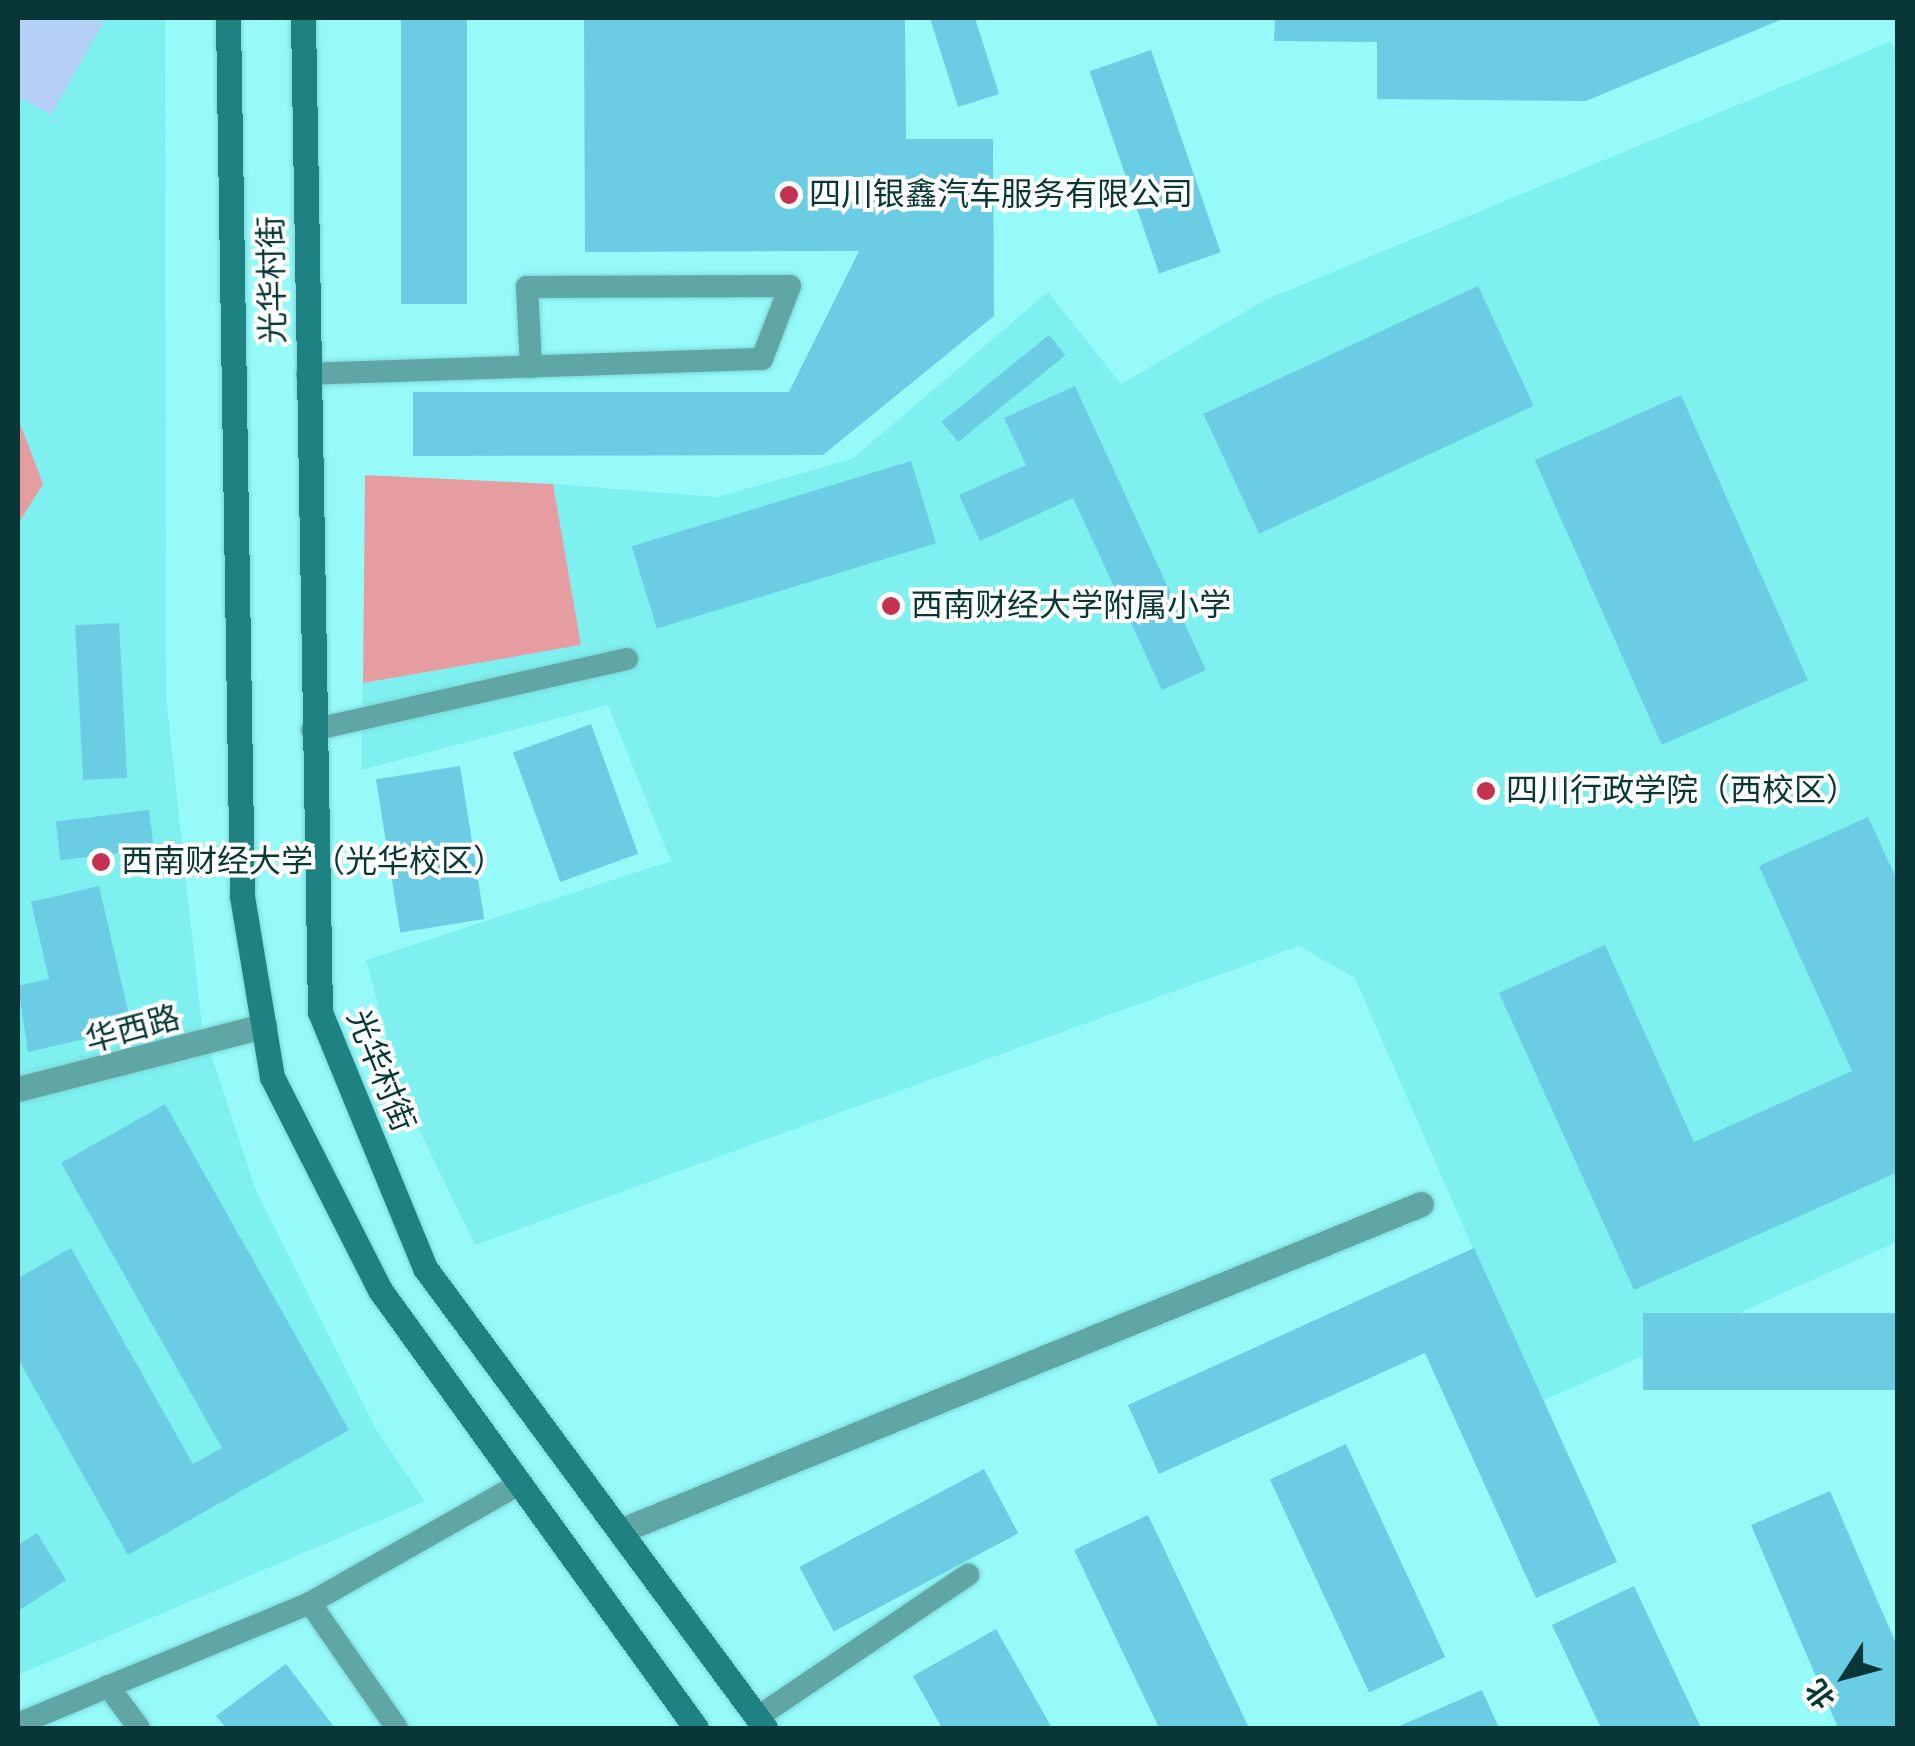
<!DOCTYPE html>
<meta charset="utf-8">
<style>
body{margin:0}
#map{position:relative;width:1915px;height:1746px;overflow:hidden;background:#96faf9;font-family:Karla,"Noto Sans SC",sans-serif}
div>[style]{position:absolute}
.built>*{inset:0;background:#7ef0ef}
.green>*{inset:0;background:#e59da2}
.water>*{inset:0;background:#b4d0f5}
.building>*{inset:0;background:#6acde4;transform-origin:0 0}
.roads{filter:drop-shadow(0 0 2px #7dd7d6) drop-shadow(0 0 2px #7dd7d6)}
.lane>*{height:22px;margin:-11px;padding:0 11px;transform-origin:11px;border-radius:11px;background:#5fa6a5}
.street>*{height:25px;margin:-12.5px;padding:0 12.5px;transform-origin:12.5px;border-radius:12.5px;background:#5fa6a5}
.secondary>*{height:25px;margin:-12.5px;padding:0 12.5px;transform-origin:12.5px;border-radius:12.5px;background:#1f8282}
.dots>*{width:28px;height:28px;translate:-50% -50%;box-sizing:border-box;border:5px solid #fff;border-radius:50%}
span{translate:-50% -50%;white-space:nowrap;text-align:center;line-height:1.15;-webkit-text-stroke:8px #fff;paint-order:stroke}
.poi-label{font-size:32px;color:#093737}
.left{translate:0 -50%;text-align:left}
.street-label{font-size:32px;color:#093737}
.frame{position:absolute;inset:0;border:20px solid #093737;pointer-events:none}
.north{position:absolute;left:1795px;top:1626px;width:100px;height:100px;-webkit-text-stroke:8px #fff;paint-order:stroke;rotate:234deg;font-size:28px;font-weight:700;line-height:40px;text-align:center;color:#093737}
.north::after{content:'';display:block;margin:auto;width:35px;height:45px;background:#093737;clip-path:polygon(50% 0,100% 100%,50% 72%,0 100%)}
</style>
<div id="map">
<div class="built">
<div style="clip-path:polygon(18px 18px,165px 18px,166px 697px,202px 1027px,256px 1191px,377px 1431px,425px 1501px,18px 1675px)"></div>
<div style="clip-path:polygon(1890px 42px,1897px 53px,1897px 1242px,1540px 1402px,1355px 978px,1299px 946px,475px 1245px,400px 1090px,366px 960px,671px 861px,608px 705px,361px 770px,363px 683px,581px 645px,553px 484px,717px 497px,852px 459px,1048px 292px,1121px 384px,1265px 300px)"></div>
</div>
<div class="green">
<div style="clip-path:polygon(18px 418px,43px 484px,18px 524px)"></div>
<div style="clip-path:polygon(365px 475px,553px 484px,581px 645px,363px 683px)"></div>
</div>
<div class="water">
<div style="clip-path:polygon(18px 18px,104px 21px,51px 115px,18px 96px)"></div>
</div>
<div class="building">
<div style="left:401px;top:18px;width:66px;height:286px"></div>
<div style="clip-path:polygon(584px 18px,905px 18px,906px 139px,993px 139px,994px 316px,823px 455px,413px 456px,413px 392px,789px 392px,859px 251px,585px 252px)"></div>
<div style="clip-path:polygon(930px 18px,975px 18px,999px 94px,958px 107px)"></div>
<div style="clip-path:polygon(1275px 18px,1785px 18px,1586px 101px,1377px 99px,1377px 42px,1274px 41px)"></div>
<div style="left:1151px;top:50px;width:214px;height:65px;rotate:71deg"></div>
<div style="left:1478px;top:286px;width:132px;height:303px;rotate:65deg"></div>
<div style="left:1049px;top:335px;width:26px;height:138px;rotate:51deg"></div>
<div style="clip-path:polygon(1075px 386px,1206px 670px,1162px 690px,1073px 498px,980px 541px,959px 495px,1026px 465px,1004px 418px)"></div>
<div style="left:1681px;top:395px;width:312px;height:160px;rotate:66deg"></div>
<div style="left:911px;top:461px;width:86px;height:292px;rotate:73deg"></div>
<div style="left:119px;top:623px;width:155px;height:44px;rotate:87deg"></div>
<div style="left:591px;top:724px;width:138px;height:83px;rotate:70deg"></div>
<div style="left:460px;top:766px;width:155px;height:85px;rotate:81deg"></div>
<div style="left:149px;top:810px;width:39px;height:94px;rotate:83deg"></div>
<div style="clip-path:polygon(1868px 817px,1898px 882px,1898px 1172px,1634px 1290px,1499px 993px,1605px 945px,1694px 1142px,1852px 1071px,1759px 866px)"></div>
<div style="clip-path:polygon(99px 886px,132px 1028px,28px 1052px,18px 986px,49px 979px,31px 902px)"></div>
<div style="clip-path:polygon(165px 1104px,349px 1430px,128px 1555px,18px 1359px,18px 1278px,71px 1248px,193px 1464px,222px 1448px,61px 1163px)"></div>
<div style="clip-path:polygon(1474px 1248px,1617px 1562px,1536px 1598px,1425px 1353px,1159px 1474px,1128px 1405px)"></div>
<div style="left:1898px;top:1313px;width:77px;height:255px;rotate:90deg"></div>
<div style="left:1346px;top:1444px;width:235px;height:84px;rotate:65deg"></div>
<div style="left:984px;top:1469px;width:73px;height:209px;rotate:62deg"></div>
<div style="clip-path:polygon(1830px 1491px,1898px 1648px,1898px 1728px,1838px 1728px,1751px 1525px)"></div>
<div style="clip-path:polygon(1148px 1515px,1249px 1728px,1159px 1728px,1074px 1550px)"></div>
<div style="clip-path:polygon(37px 1533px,66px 1580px,18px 1611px,18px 1545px)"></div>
<div style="clip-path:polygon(1634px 1586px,1701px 1728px,1601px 1728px,1552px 1625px)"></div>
<div style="clip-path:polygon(996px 1629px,1052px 1728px,942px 1728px,913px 1676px)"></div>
<div style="clip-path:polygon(286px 1664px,335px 1728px,226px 1728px,216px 1716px)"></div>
<div style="clip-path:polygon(1482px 1690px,1499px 1728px,1395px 1728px)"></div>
</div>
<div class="roads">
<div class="lane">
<div style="left:307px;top:374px;width:455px;rotate:-1.9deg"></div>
<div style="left:762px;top:359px;width:78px;rotate:-69deg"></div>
<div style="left:790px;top:286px;width:263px;rotate:179.8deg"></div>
<div style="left:527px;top:287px;width:80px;rotate:87.1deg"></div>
<div style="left:312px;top:730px;width:323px;rotate:-12.7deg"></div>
<div style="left:310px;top:1603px;width:152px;rotate:55.2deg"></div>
<div style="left:108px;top:1686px;width:52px;rotate:53.6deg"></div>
<div style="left:758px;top:1717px;width:254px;rotate:-34.1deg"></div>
<div style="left:18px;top:1724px;width:316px;rotate:-22.5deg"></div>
<div style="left:310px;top:1603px;width:239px;rotate:-29.6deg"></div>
</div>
<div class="street">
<div style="left:18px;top:1089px;width:254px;rotate:-14.4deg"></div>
<div style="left:620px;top:1531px;width:865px;rotate:-22.21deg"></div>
</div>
<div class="secondary">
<div style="left:228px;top:18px;width:878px;rotate:89.09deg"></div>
<div style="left:242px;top:896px;width:183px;rotate:80.6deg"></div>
<div style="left:272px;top:1077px;width:239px;rotate:63.1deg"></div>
<div style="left:380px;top:1290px;width:540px;rotate:54.19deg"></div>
<div style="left:303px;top:18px;width:994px;rotate:89.02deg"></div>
<div style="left:320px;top:1012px;width:277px;rotate:67.7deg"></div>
<div style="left:425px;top:1268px;width:572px;rotate:53.53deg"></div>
</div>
</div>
<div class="dots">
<div style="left:789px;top:195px;background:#c3324e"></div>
<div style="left:891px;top:606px;background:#c3324e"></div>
<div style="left:1486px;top:791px;background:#c3324e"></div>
<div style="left:101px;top:862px;background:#c3324e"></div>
</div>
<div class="poi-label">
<span class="left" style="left:809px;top:195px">四川银鑫汽车服务有限公司</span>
<span class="left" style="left:911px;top:606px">西南财经大学附属小学</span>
<span class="left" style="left:1506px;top:791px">四川行政学院（西校区）</span>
<span class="left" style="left:121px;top:862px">西南财经大学（光华校区）</span>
</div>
<div class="street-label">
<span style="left:273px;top:280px;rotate:-91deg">光华村街</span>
<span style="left:133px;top:1030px;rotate:-15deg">华西路</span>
<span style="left:380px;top:1071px;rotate:68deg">光华村街</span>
</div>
<div class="frame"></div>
<div class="north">北</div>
</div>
